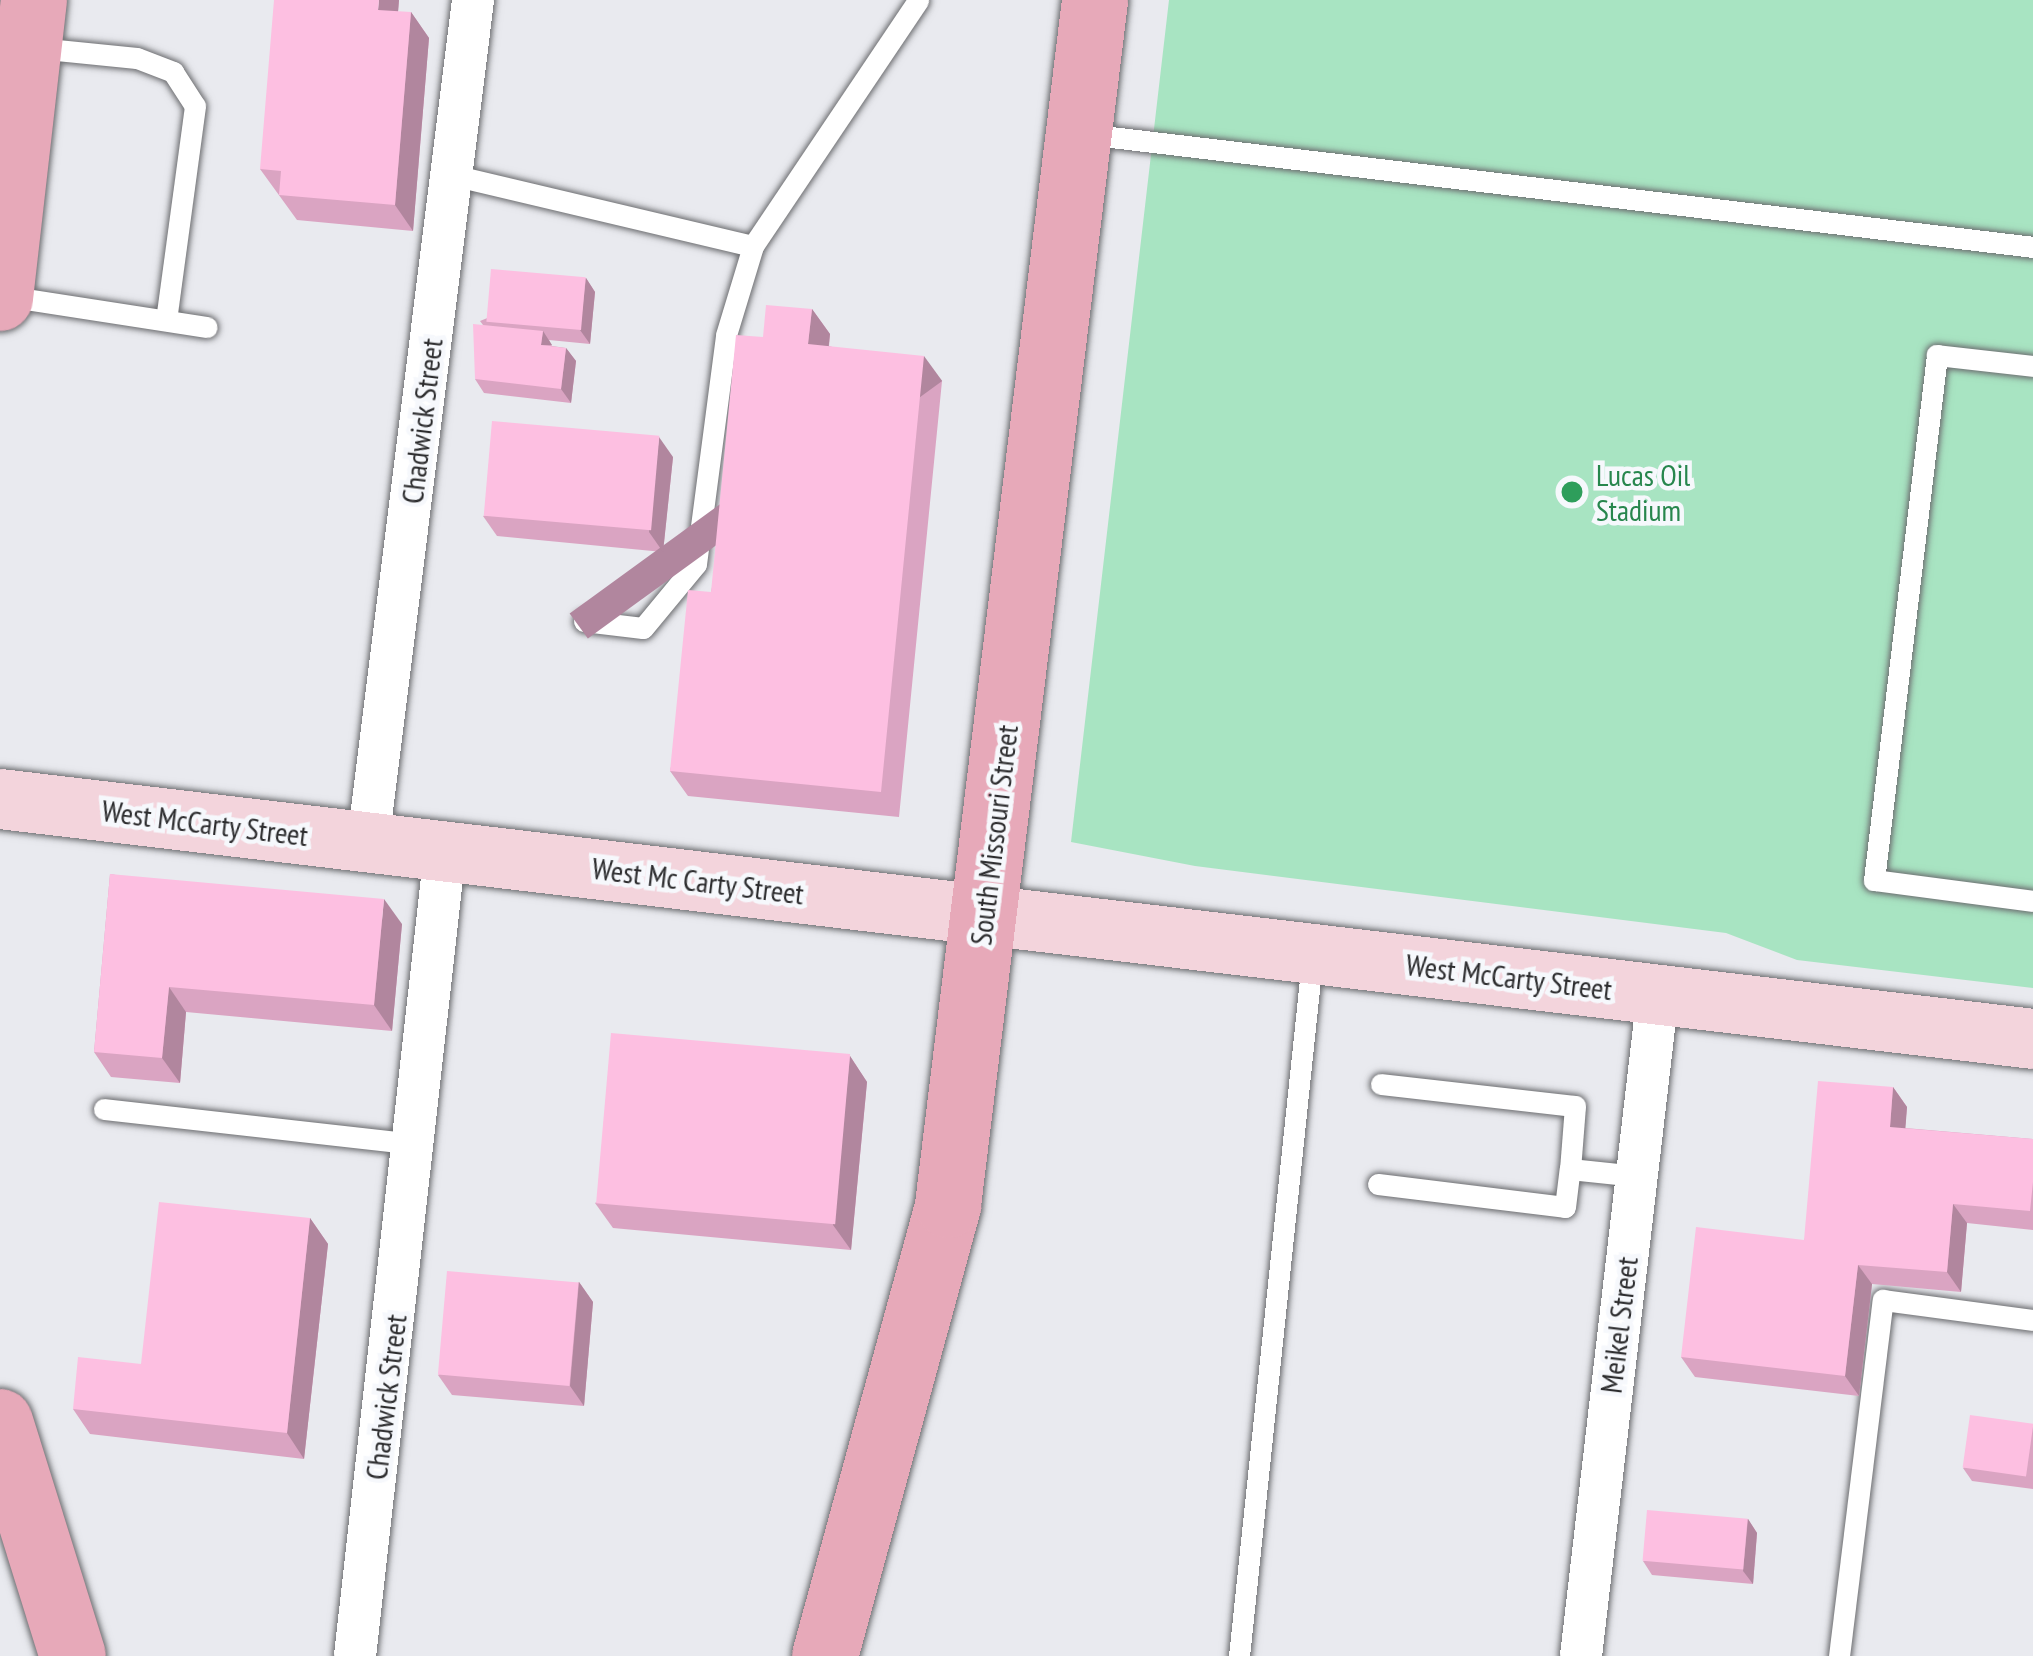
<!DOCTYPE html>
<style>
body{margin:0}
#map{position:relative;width:2033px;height:1656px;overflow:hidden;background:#e9eaef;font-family:"PT Sans Narrow",sans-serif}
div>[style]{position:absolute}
.green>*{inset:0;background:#a8e4c2}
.roads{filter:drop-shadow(0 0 3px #6c6d70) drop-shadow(0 0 3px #6c6d70)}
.lane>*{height:21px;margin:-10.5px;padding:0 10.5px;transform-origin:10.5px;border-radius:10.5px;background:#fff}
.street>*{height:42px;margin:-21px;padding:0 21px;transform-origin:21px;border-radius:21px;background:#fff}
.secondary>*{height:60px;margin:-30px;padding:0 30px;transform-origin:30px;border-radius:30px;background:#f3d4dc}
.primary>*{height:66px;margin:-33px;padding:0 33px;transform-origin:33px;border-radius:33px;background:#e7a9b9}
.wall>*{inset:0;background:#daa4c2}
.shaded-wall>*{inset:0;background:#b1869e;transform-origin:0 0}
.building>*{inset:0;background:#fdbfe1;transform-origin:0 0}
.dots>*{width:33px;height:33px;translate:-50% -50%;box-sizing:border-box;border:6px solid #f6f8fc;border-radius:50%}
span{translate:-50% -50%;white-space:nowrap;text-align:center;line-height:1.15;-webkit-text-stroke:9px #f6f8fc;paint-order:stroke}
.street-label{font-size:30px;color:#2c2c2e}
.leisure-label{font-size:30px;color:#27864d}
.left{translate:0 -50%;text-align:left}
</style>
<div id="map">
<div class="green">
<div style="clip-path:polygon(1169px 0,2033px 0,2033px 988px,1797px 960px,1726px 933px,1195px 866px,1071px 842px)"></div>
</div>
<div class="roads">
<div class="lane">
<div style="left:37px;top:48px;width:100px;rotate:5.7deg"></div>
<div style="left:137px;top:58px;width:39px;rotate:21deg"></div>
<div style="left:173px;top:72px;width:40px;rotate:57.1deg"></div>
<div style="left:195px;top:106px;width:216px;rotate:97.7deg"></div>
<div style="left:1086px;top:134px;width:954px;rotate:6.8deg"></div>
<div style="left:452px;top:175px;width:309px;rotate:13.3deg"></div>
<div style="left:6px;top:296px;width:203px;rotate:8.8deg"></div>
<div style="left:2033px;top:366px;width:97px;rotate:-173.5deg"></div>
<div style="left:1937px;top:355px;width:529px;rotate:96.84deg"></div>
<div style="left:1874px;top:880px;width:160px;rotate:7.5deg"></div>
<div style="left:584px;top:621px;width:59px;rotate:6.8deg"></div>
<div style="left:643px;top:628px;width:83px;rotate:-50.4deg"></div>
<div style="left:696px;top:564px;width:231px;rotate:-82.5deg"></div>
<div style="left:726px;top:335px;width:93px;rotate:-73.1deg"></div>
<div style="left:753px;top:246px;width:296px;rotate:-56.1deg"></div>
<div style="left:1381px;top:1084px;width:195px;rotate:6.5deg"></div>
<div style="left:1575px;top:1106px;width:63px;rotate:94.5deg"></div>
<div style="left:104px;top:1109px;width:313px;rotate:6.4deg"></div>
<div style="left:1378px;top:1184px;width:188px;rotate:7deg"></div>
<div style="left:1565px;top:1207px;width:38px;rotate:-83deg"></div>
<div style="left:1570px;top:1169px;width:67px;rotate:6deg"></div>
<div style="left:1239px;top:1656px;width:700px;rotate:-84.01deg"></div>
<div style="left:1839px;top:1656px;width:359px;rotate:-83deg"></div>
<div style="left:1883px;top:1300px;width:151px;rotate:7.6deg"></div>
</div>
<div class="street">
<div style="left:368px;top:842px;width:849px;rotate:-82.89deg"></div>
<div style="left:355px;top:1656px;width:810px;rotate:-83.62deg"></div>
<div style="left:1581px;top:1656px;width:666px;rotate:-83.37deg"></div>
</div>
<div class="secondary">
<div style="left:0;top:799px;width:2047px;rotate:6.73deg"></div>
</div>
<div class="primary">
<div style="left:0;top:298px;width:300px;rotate:-83.5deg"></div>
<div style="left:0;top:1422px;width:245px;rotate:72.7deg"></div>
<div style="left:825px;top:1656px;width:467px;rotate:-74.7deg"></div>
<div style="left:948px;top:1205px;width:1214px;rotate:-83.04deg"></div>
</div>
</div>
<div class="wall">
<div style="clip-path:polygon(399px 0,398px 12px,411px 12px,429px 38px,413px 231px,297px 220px,260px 169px)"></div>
<div style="clip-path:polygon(586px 278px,595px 292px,590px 344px,549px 340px,552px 346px,566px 348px,576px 361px,571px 403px,484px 393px,475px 379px,483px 325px,480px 321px)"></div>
<div style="clip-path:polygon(812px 309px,830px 334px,829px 346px,942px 381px,899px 817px,688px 796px,670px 771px,711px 592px,763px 337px)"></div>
<div style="clip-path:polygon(673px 457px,663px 552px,497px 536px,483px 516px)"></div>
<div style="clip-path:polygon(110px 874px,402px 924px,392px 1031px,186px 1012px,180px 1083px,111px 1077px,94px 1052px)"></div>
<div style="clip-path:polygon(850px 1056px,867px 1082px,851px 1250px,613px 1228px,595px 1203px)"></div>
<div style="clip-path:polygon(1893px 1087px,1907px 1107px,1905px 1128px,2033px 1139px,2033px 1230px,1967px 1223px,1961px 1292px,1872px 1284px,1859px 1396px,1695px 1377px,1681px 1357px,1804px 1240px)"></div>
<div style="clip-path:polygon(310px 1218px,328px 1244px,304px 1459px,90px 1434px,73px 1409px,141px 1364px)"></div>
<div style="clip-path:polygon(579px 1282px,593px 1302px,584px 1406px,452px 1395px,438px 1375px)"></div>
<div style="clip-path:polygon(2033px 1424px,2033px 1489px,1972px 1481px,1963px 1468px)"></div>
<div style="clip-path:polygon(1748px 1519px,1757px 1533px,1753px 1584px,1652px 1575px,1643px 1561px)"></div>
</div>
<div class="shaded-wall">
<div style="clip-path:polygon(379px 0,399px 0,396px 36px,378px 10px)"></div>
<div style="clip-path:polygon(411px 12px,429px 38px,413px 231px,395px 205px)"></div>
<div style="clip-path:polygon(586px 278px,595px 292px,590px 344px,580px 330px)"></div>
<div style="clip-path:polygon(812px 309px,830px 334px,826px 370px,808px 344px)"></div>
<div style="clip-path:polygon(543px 331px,552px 345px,541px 345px)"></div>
<div style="clip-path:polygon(566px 348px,576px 361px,571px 403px,561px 389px)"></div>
<div style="left:924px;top:356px;width:31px;height:438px;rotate:54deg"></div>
<div style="clip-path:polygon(659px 437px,673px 457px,663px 552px,649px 532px)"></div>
<div style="clip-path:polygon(384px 899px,402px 924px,392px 1031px,374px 1005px)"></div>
<div style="clip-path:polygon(169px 987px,186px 1012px,180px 1083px,162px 1058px)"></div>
<div style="clip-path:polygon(850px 1056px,867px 1082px,851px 1250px,833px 1225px)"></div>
<div style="clip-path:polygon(1893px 1087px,1907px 1107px,1904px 1147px,1890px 1127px)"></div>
<div style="clip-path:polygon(1953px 1204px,1967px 1223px,1961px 1292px,1947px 1272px)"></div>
<div style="clip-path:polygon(310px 1218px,328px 1244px,304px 1459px,287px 1433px)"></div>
<div style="clip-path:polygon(1858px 1265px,1872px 1284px,1859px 1396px,1845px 1376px)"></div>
<div style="clip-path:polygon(579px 1282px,593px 1302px,584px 1406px,570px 1386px)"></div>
<div style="clip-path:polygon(1748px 1519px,1757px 1533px,1753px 1584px,1743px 1571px)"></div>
</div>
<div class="building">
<div style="clip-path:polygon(274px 0,379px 0,378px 10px,411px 12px,395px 205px,279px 195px,281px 171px,260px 169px)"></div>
<div style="left:491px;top:269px;width:95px;height:53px;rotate:5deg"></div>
<div style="clip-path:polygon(766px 305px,812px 309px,808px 344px,924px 356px,881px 792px,670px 771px,688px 590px,711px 592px,736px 335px,763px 337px)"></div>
<div style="clip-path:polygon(473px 324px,543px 331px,541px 345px,566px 348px,561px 389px,475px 379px)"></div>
<div style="left:492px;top:421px;width:168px;height:95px;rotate:5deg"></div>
<div style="clip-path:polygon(110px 874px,384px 899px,374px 1005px,169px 987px,162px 1058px,94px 1052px)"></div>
<div style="left:611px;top:1033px;width:240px;height:171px;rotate:5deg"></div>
<div style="clip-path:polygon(1818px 1081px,1893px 1087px,1890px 1127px,2033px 1139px,2033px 1182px,2030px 1211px,1953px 1204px,1947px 1272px,1858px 1265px,1845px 1376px,1681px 1357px,1696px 1227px,1804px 1240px)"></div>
<div style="clip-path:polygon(159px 1202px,310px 1218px,287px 1433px,73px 1409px,78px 1357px,141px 1364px)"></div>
<div style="left:447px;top:1271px;width:132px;height:104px;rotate:5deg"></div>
<div style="left:1970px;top:1415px;width:64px;height:53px;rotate:8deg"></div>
<div style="left:1647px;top:1510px;width:101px;height:51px;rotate:5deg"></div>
</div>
<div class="dots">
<div style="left:1572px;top:492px;background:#2e9e5b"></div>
</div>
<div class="street-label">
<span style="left:422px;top:421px;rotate:-83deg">Chadwick Street</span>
<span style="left:205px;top:823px;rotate:7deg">West McCarty Street</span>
<span style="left:994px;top:835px;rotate:-83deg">South Missouri Street</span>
<span style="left:698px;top:881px;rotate:7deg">West Mc Carty Street</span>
<span style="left:1509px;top:977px;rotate:7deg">West McCarty Street</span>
<span style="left:1619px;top:1325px;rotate:-83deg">Meikel Street</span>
<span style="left:386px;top:1397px;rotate:-83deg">Chadwick Street</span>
</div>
<div class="leisure-label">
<span class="left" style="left:1596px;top:492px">Lucas Oil<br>Stadium</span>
</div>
</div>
